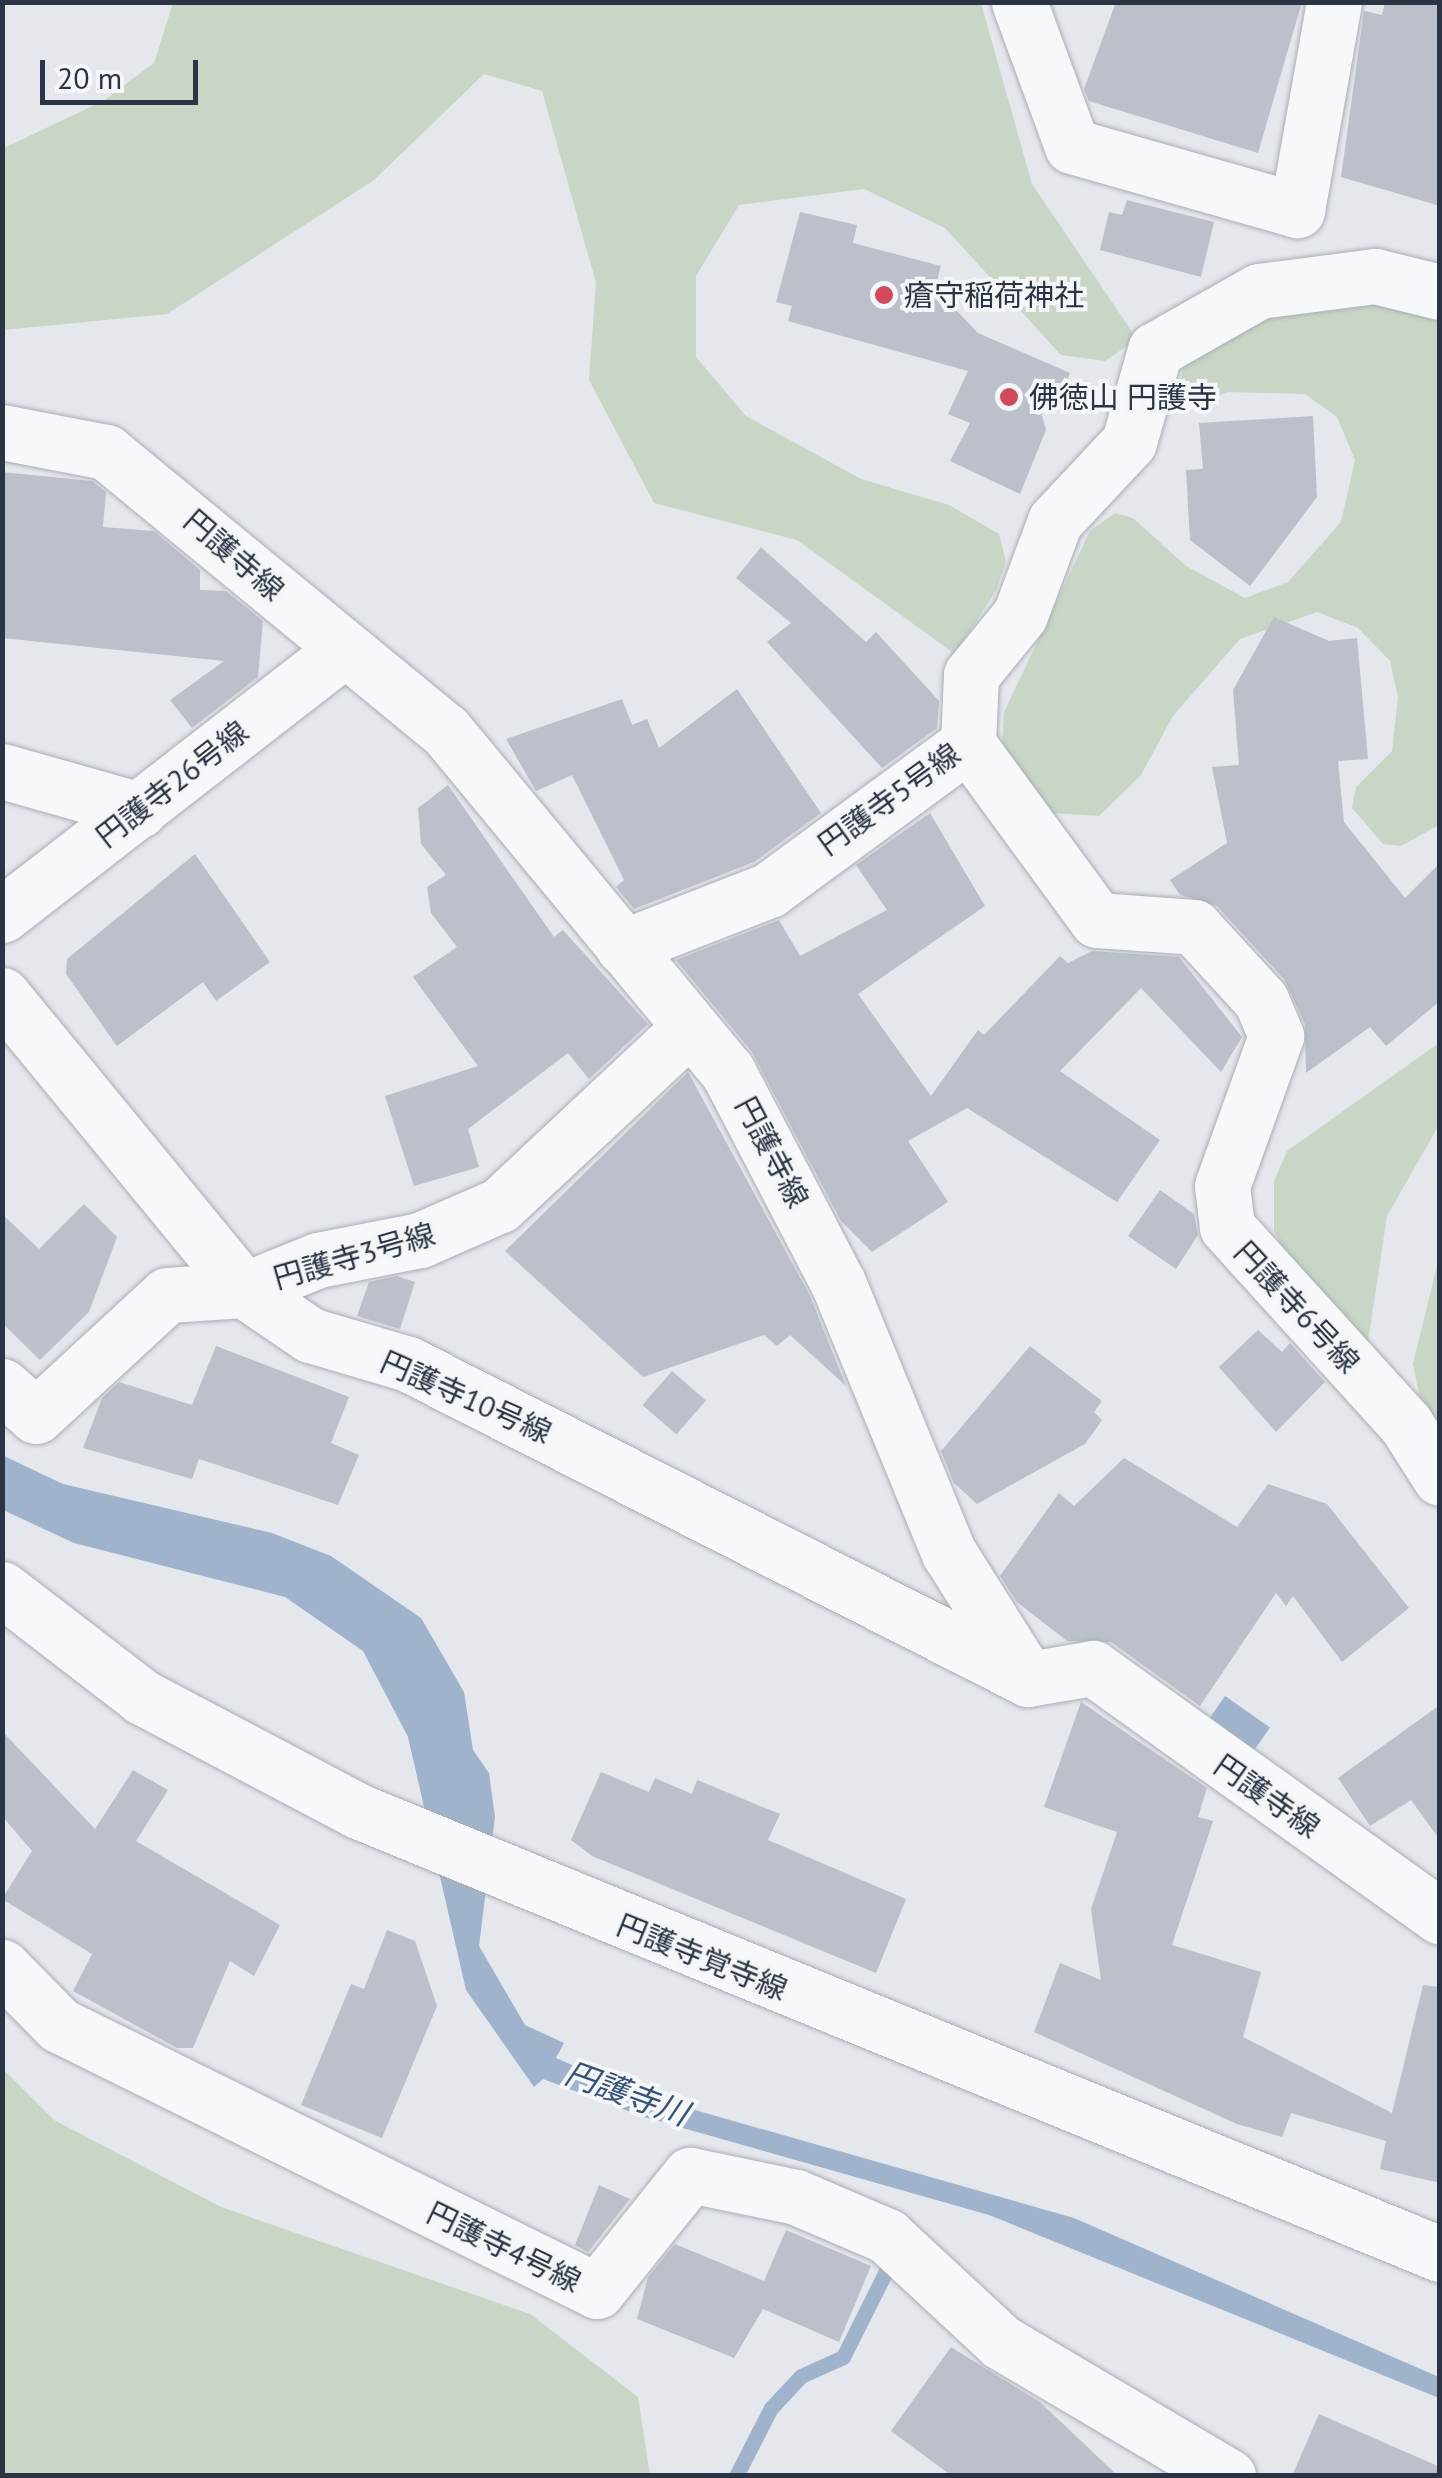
<!DOCTYPE html>
<meta charset="utf-8">
<style>
body{margin:0}
#map{position:relative;width:1442px;height:2478px;overflow:hidden;background:#e4e7ec;font-family:"PT Sans","Noto Sans JP",sans-serif}
div>[style]{position:absolute}
.green>*{inset:0;background:#c9d6c5}
.water>*{inset:0;background:#9fb4cc;transform-origin:0 0}
.stream>*{height:15px;margin:-7.5px;padding:0 7.5px;transform-origin:7.5px;border-radius:7.5px;background:#9fb4cc}
.building>*{inset:0;background:#bbc0ca;transform-origin:0 0}
.roads{filter:drop-shadow(0 0 2px #a9aeb7) drop-shadow(0 0 2px #a9aeb7)}
.minor>*{height:55px;margin:-27.5px;padding:0 27.5px;transform-origin:27.5px;border-radius:27.5px;background:#f7f8fa}
.dots>*{width:28px;height:28px;translate:-50% -50%;box-sizing:border-box;border:5px solid #f4f6f9;border-radius:50%}
span{translate:-50% -50%;white-space:nowrap;text-align:center;line-height:1.15;-webkit-text-stroke:8px #f4f6f9;paint-order:stroke}
.poi-label{font-size:30px;color:#2b3445}
.left{translate:0 -50%;text-align:left}
.street-label{font-size:30px;color:#2b3445}
.water-label{font-size:32px;color:#34527a;font-style:italic}
.frame{position:absolute;inset:0;border:5px solid #2b3445;pointer-events:none}
.scale{position:absolute;left:40px;top:60px;width:158px;height:45px;box-sizing:border-box;border:5px solid #2b3445;border-top:0;padding-left:12px;font-size:30px;line-height:35px;white-space:nowrap;color:#2b3445;-webkit-text-stroke:8px #f4f6f9;paint-order:stroke}
</style>
<div id="map">
<div class="green">
<div style="clip-path:polygon(173px 3px,981px 3px,1032px 184px,1137px 339px,1105px 361px,1061px 355px,945px 228px,864px 189px,739px 205px,696px 276px,696px 357px,746px 416px,861px 479px,949px 505px,999px 534px,1006px 562px,997px 589px,955px 654px,797px 540px,654px 503px,589px 380px,596px 283px,542px 91px,484px 74px,374px 180px,167px 314px,3px 330px,2px 149px,103px 101px,154px 63px)"></div>
<div style="clip-path:polygon(1370px 304px,1439px 315px,1439px 825px,1401px 846px,1383px 844px,1352px 808px,1356px 787px,1392px 751px,1398px 697px,1390px 661px,1358px 628px,1317px 612px,1240px 639px,1173px 716px,1141px 775px,1099px 816px,1050px 813px,1002px 750px,1004px 712px,1090px 531px,1115px 513px,1133px 518px,1186px 566px,1245px 598px,1288px 582px,1341px 522px,1355px 460px,1337px 417px,1305px 394px,1229px 392px,1189px 406px,1178px 397px,1183px 367px,1216px 337px,1278px 314px)"></div>
<div style="clip-path:polygon(1439px 1043px,1439px 1125px,1387px 1216px,1368px 1342px,1299px 1281px,1274px 1231px,1274px 1181px,1287px 1151px)"></div>
<div style="clip-path:polygon(1439px 1257px,1439px 1432px,1423px 1414px,1413px 1364px)"></div>
<div style="clip-path:polygon(2px 2068px,54px 2120px,221px 2207px,530px 2314px,638px 2397px,650px 2475px,3px 2475px)"></div>
</div>
<div class="water">
<div style="clip-path:polygon(2px 1455px,63px 1484px,272px 1533px,331px 1556px,421px 1618px,464px 1692px,473px 1750px,489px 1773px,495px 1817px,479px 1946px,525px 2025px,564px 2043px,556px 2058px,639px 2094px,1074px 2218px,1439px 2377px,1439px 2398px,989px 2215px,644px 2117px,543px 2079px,534px 2087px,466px 1990px,408px 1737px,363px 1651px,285px 1597px,74px 1543px,3px 1510px)"></div>
<div style="left:1225px;top:1696px;width:55px;height:46px;rotate:35deg"></div>
</div>
<div class="stream">
<div style="left:736px;top:2476px;width:76px;rotate:-62.8deg"></div>
<div style="left:771px;top:2408px;width:44px;rotate:-46.8deg"></div>
<div style="left:801px;top:2376px;width:46px;rotate:-24.3deg"></div>
<div style="left:843px;top:2357px;width:98px;rotate:-63.4deg"></div>
</div>
<div class="building">
<div style="clip-path:polygon(1116px 2px,1302px 2px,1258px 153px,1089px 101px,1084px 89px)"></div>
<div style="clip-path:polygon(1385px 2px,1440px 2px,1440px 206px,1341px 177px,1364px 11px,1382px 15px)"></div>
<div style="clip-path:polygon(1127px 200px,1214px 222px,1201px 277px,1100px 250px,1109px 212px,1122px 215px)"></div>
<div style="clip-path:polygon(800px 212px,857px 225px,853px 243px,941px 266px,935px 288px,978px 333px,1070px 373px,1062px 395px,1045px 391px,1039px 404px,1046px 430px,1020px 494px,950px 461px,970px 423px,948px 414px,968px 371px,788px 321px,792px 306px,776px 302px)"></div>
<div style="clip-path:polygon(1313px 416px,1317px 497px,1250px 586px,1190px 540px,1186px 470px,1203px 469px,1199px 423px)"></div>
<div style="clip-path:polygon(2px 472px,92px 481px,106px 492px,103px 527px,154px 531px,200px 570px,200px 590px,226px 591px,263px 621px,258px 677px,192px 728px,170px 700px,224px 661px,2px 638px)"></div>
<div style="clip-path:polygon(761px 547px,866px 642px,876px 632px,939px 701px,937px 728px,882px 768px,767px 642px,791px 623px,736px 578px)"></div>
<div style="clip-path:polygon(1274px 617px,1329px 641px,1357px 638px,1368px 759px,1338px 761px,1344px 822px,1405px 898px,1440px 863px,1440px 1001px,1386px 1046px,1370px 1027px,1306px 1073px,1305px 1024px,1284px 979px,1217px 906px,1180px 895px,1170px 880px,1227px 843px,1212px 767px,1239px 765px,1233px 690px)"></div>
<div style="clip-path:polygon(737px 689px,821px 813px,754px 862px,634px 909px,616px 887px,624px 880px,572px 775px,536px 791px,506px 739px,622px 699px,632px 725px,647px 719px,659px 748px)"></div>
<div style="clip-path:polygon(448px 785px,554px 937px,563px 930px,648px 1024px,589px 1079px,568px 1053px,468px 1129px,479px 1167px,414px 1186px,385px 1096px,478px 1066px,413px 977px,457px 947px,431px 913px,427px 887px,446px 875px,421px 844px,418px 808px)"></div>
<div style="clip-path:polygon(930px 813px,985px 906px,858px 994px,931px 1096px,978px 1030px,984px 1035px,1060px 956px,1068px 963px,1092px 951px,1179px 957px,1242px 1037px,1221px 1072px,1141px 988px,1060px 1071px,1160px 1140px,1117px 1202px,967px 1108px,908px 1141px,948px 1202px,872px 1252px,841px 1221px,752px 1052px,676px 960px,779px 920px,800px 956px,887px 910px,856px 865px)"></div>
<div style="clip-path:polygon(195px 854px,270px 962px,216px 1001px,203px 982px,117px 1046px,66px 974px,67px 959px)"></div>
<div style="clip-path:polygon(688px 1072px,810px 1296px,846px 1386px,790px 1335px,777px 1346px,764px 1335px,643px 1377px,505px 1251px)"></div>
<div style="clip-path:polygon(1160px 1190px,1194px 1214px,1198px 1235px,1176px 1269px,1128px 1236px)"></div>
<div style="clip-path:polygon(84px 1204px,117px 1237px,89px 1312px,40px 1360px,2px 1323px,2px 1214px,39px 1249px)"></div>
<div style="clip-path:polygon(397px 1276px,415px 1282px,400px 1329px,357px 1316px,369px 1282px)"></div>
<div style="clip-path:polygon(1258px 1330px,1282px 1352px,1290px 1343px,1325px 1382px,1276px 1432px,1219px 1367px)"></div>
<div style="clip-path:polygon(216px 1346px,349px 1397px,331px 1443px,359px 1455px,338px 1505px,199px 1459px,192px 1479px,83px 1448px,102px 1398px,119px 1382px,192px 1405px)"></div>
<div style="clip-path:polygon(1030px 1346px,1102px 1401px,1094px 1412px,1102px 1420px,1085px 1444px,977px 1504px,954px 1483px,941px 1451px)"></div>
<div style="left:672px;top:1371px;width:45px;height:45px;rotate:41deg"></div>
<div style="clip-path:polygon(1124px 1458px,1237px 1527px,1268px 1484px,1327px 1504px,1409px 1608px,1342px 1662px,1293px 1596px,1286px 1606px,1276px 1593px,1200px 1706px,1111px 1642px,1067px 1641px,1017px 1602px,1000px 1576px,1059px 1493px,1074px 1506px)"></div>
<div style="clip-path:polygon(1081px 1702px,1207px 1788px,1198px 1817px,1213px 1821px,1172px 1945px,1261px 1972px,1243px 2037px,1392px 2113px,1423px 1985px,1440px 1987px,1440px 2183px,1380px 2169px,1386px 2141px,1291px 2113px,1282px 2137px,1237px 2124px,1034px 2032px,1060px 1963px,1101px 1980px,1091px 1909px,1117px 1832px,1044px 1807px)"></div>
<div style="clip-path:polygon(1440px 1705px,1440px 1840px,1411px 1800px,1370px 1826px,1338px 1778px)"></div>
<div style="clip-path:polygon(2px 1731px,95px 1829px,133px 1770px,168px 1790px,136px 1841px,280px 1925px,254px 1976px,230px 1961px,193px 2048px,177px 2048px,73px 1991px,92px 1954px,2px 1899px,32px 1851px,2px 1816px)"></div>
<div style="clip-path:polygon(601px 1772px,649px 1792px,655px 1778px,692px 1794px,697px 1780px,780px 1814px,768px 1840px,906px 1899px,876px 1973px,592px 1856px,571px 1840px)"></div>
<div style="clip-path:polygon(387px 1930px,415px 1941px,437px 2006px,382px 2138px,301px 2105px,351px 1984px,364px 1989px)"></div>
<div style="clip-path:polygon(599px 2185px,630px 2199px,588px 2252px,575px 2245px)"></div>
<div style="clip-path:polygon(786px 2230px,871px 2266px,839px 2342px,763px 2309px,734px 2358px,637px 2319px,648px 2277px,675px 2244px,764px 2281px)"></div>
<div style="clip-path:polygon(951px 2347px,1040px 2402px,1118px 2476px,952px 2476px,891px 2431px)"></div>
<div style="clip-path:polygon(1319px 2414px,1440px 2467px,1440px 2476px,1292px 2476px)"></div>
</div>
<div class="roads">
<div class="minor">
<div style="left:1019px;top:2px;width:153px;rotate:69.8deg"></div>
<div style="left:1072px;top:146px;width:234px;rotate:15.9deg"></div>
<div style="left:1297px;top:210px;width:211px;rotate:-79.9deg"></div>
<div style="left:2px;top:432px;width:106px;rotate:10.9deg"></div>
<div style="left:106px;top:452px;width:438px;rotate:39.4deg"></div>
<div style="left:445px;top:730px;width:444px;rotate:50.4deg"></div>
<div style="left:728px;top:1072px;width:238px;rotate:62.5deg"></div>
<div style="left:838px;top:1283px;width:292px;rotate:67.7deg"></div>
<div style="left:949px;top:1553px;width:149px;rotate:57.9deg"></div>
<div style="left:1028px;top:1679px;width:66px;rotate:-9.6deg"></div>
<div style="left:1093px;top:1668px;width:427px;rotate:35.6deg"></div>
<div style="left:968px;top:744px;width:218px;rotate:53.8deg"></div>
<div style="left:1097px;top:920px;width:97px;rotate:4.1deg"></div>
<div style="left:1194px;top:927px;width:99px;rotate:47.5deg"></div>
<div style="left:1261px;top:1000px;width:39px;rotate:67deg"></div>
<div style="left:1276px;top:1036px;width:159px;rotate:109.8deg"></div>
<div style="left:1222px;top:1186px;width:41px;rotate:83deg"></div>
<div style="left:1227px;top:1227px;width:265px;rotate:47.8deg"></div>
<div style="left:1405px;top:1423px;width:65px;rotate:57.5deg"></div>
<div style="left:2px;top:771px;width:143px;rotate:15.8deg"></div>
<div style="left:2px;top:915px;width:429px;rotate:-37.8deg"></div>
<div style="left:623px;top:947px;width:157px;rotate:-21.3deg"></div>
<div style="left:769px;top:890px;width:247px;rotate:-36.3deg"></div>
<div style="left:968px;top:744px;width:69px;rotate:-87.5deg"></div>
<div style="left:971px;top:675px;width:77px;rotate:-50.8deg"></div>
<div style="left:1020px;top:615px;width:100px;rotate:-69.6deg"></div>
<div style="left:1055px;top:521px;width:108px;rotate:-46.9deg"></div>
<div style="left:1129px;top:442px;width:96px;rotate:-74.2deg"></div>
<div style="left:1155px;top:350px;width:120px;rotate:-29.6deg"></div>
<div style="left:1259px;top:291px;width:117px;rotate:-7.4deg"></div>
<div style="left:1375px;top:276px;width:67px;rotate:13.8deg"></div>
<div style="left:2px;top:995px;width:382px;rotate:50.6deg"></div>
<div style="left:244px;top:1290px;width:80px;rotate:34.3deg"></div>
<div style="left:310px;top:1335px;width:102px;rotate:16.5deg"></div>
<div style="left:408px;top:1364px;width:693px;rotate:26.93deg"></div>
<div style="left:2px;top:1386px;width:45px;rotate:41.4deg"></div>
<div style="left:36px;top:1416px;width:178px;rotate:-42.7deg"></div>
<div style="left:167px;top:1295px;width:77px;rotate:-3.7deg"></div>
<div style="left:244px;top:1290px;width:80px;rotate:-22.1deg"></div>
<div style="left:318px;top:1260px;width:104px;rotate:-11.1deg"></div>
<div style="left:420px;top:1240px;width:87px;rotate:-23.6deg"></div>
<div style="left:500px;top:1205px;width:259px;rotate:-43.1deg"></div>
<div style="left:2px;top:1589px;width:177px;rotate:37.6deg"></div>
<div style="left:142px;top:1697px;width:244px;rotate:27.8deg"></div>
<div style="left:358px;top:1811px;width:1169px;rotate:22.27deg"></div>
<div style="left:2px;top:1967px;width:81px;rotate:45.5deg"></div>
<div style="left:59px;top:2025px;width:600px;rotate:26.31deg"></div>
<div style="left:597px;top:2291px;width:149px;rotate:-51.3deg"></div>
<div style="left:690px;top:2175px;width:108px;rotate:11.7deg"></div>
<div style="left:796px;top:2197px;width:99px;rotate:23.2deg"></div>
<div style="left:887px;top:2236px;width:156px;rotate:42.9deg"></div>
<div style="left:1001px;top:2342px;width:264px;rotate:30.6deg"></div>
</div>
</div>
<div class="dots">
<div style="left:884px;top:295px;background:#d1495b"></div>
<div style="left:1009px;top:397px;background:#d1495b"></div>
</div>
<div class="poi-label">
<span class="left" style="left:904px;top:295px">瘡守稲荷神社</span>
<span class="left" style="left:1029px;top:397px">佛徳山 円護寺</span>
</div>
<div class="street-label">
<span style="left:234px;top:555px;rotate:41deg">円護寺線</span>
<span style="left:172px;top:784px;rotate:-38deg">円護寺26号線</span>
<span style="left:889px;top:799px;rotate:-36deg">円護寺5号線</span>
<span style="left:772px;top:1152px;rotate:62deg">円護寺線</span>
<span style="left:354px;top:1256px;rotate:-16deg">円護寺3号線</span>
<span style="left:1297px;top:1307px;rotate:47deg">円護寺6号線</span>
<span style="left:466px;top:1397px;rotate:24deg">円護寺10号線</span>
<span style="left:1267px;top:1796px;rotate:35deg">円護寺線</span>
<span style="left:702px;top:1957px;rotate:22deg">円護寺覚寺線</span>
<span style="left:504px;top:2247px;rotate:26deg">円護寺4号線</span>
</div>
<div class="water-label">
<span style="left:627px;top:2093px;rotate:20deg">円護寺川</span>
</div>
<div class="frame"></div>
<div class="scale">20 m</div>
</div>
